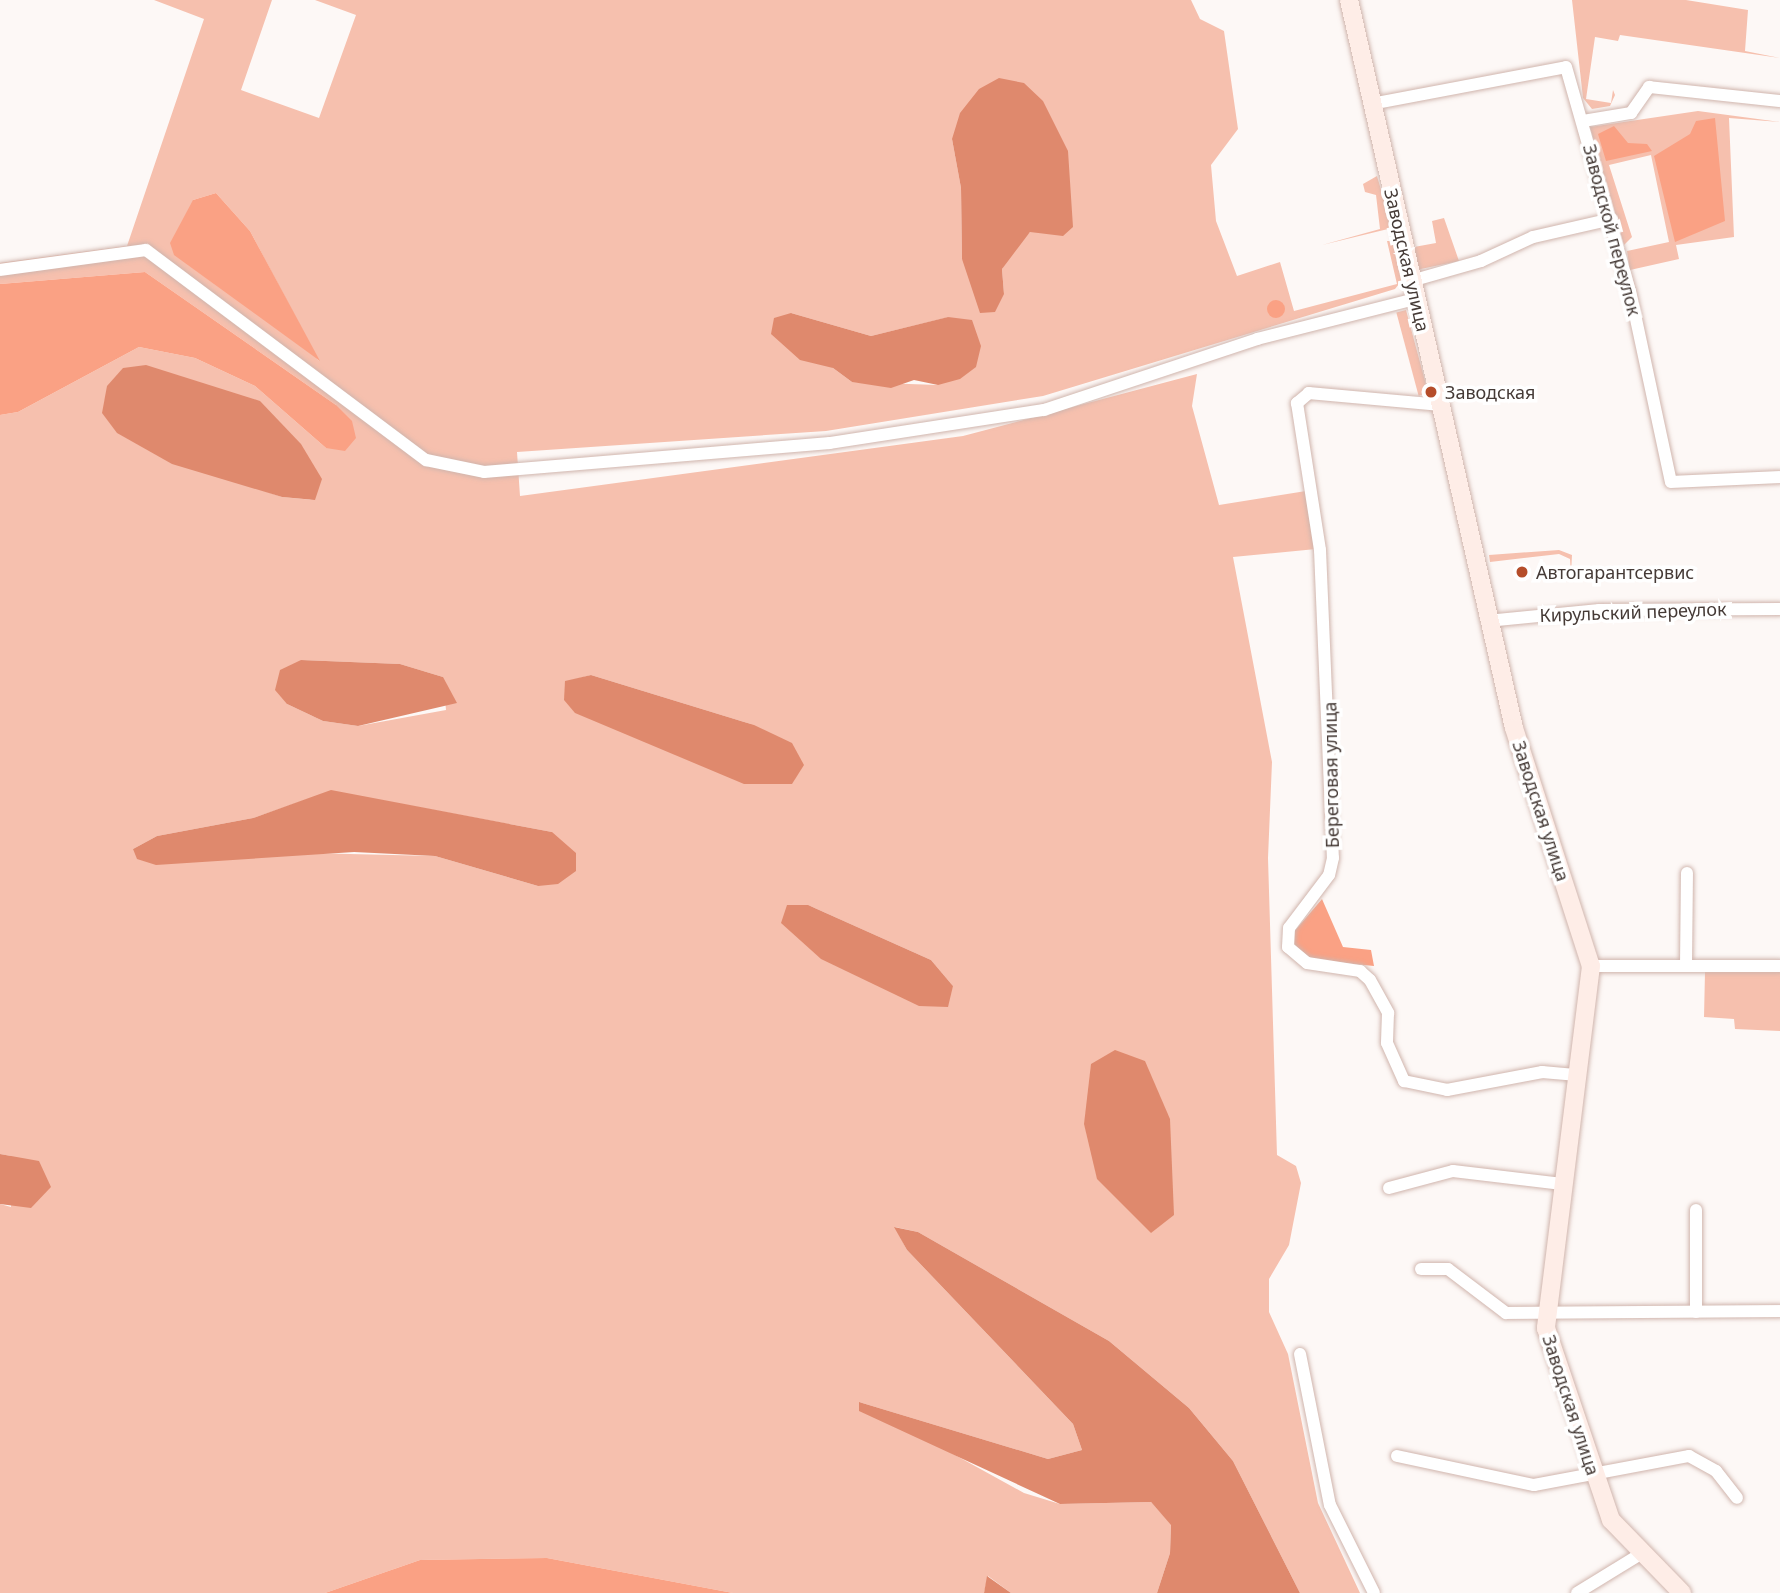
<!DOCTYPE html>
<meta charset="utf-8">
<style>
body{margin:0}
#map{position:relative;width:1780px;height:1593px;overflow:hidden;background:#fdf8f6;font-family:"Noto Sans",sans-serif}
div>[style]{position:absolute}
.green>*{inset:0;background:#f6c0ae;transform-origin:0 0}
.forest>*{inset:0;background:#faa184}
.round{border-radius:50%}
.water>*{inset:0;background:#df896d}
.roads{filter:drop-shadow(0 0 2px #d0b5ad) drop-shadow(0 0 2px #d0b5ad)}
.street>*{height:12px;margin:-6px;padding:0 6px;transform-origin:6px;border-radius:6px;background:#fff}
.secondary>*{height:18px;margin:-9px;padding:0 9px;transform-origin:9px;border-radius:9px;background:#feede7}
.dots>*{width:19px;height:19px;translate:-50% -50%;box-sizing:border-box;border:4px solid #fff;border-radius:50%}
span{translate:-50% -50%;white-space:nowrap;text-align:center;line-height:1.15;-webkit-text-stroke:7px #fff;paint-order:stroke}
.street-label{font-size:18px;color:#453a36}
.poi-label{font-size:18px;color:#453a36}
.left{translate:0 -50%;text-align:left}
</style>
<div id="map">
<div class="green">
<div style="clip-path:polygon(evenodd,154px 0,272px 0,241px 90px,319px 118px,356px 15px,315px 0,1191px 0,1200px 19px,1224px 31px,1238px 129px,1211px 165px,1216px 221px,1237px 276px,1280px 262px,1294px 311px,1397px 284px,1387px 241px,1393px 241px,1403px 279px,1395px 289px,1043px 396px,826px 431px,517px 452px,520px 496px,963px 436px,1197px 374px,1192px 406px,1219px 505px,1306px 491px,1316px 549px,1233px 557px,1272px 762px,1268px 858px,1277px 1155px,1296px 1166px,1301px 1183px,1289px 1245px,1269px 1279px,1269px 1312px,1288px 1354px,1318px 1503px,1360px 1593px,1300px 1593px,1233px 1461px,1189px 1408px,1109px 1341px,918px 1232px,895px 1227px,907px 1250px,1073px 1424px,1082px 1450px,1048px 1459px,859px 1402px,1024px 1493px,1060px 1504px,1151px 1502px,1171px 1524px,1170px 1553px,1157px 1593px,1011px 1593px,988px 1576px,984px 1593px,733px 1593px,547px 1558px,420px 1560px,325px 1593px,0 1593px,0 1204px,11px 1207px,11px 1156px,0 1154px,0 415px,18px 412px,139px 347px,195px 358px,255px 386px,326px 448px,336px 405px,145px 272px,0 284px,0 263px,127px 246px,204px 19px,154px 0,952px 139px,1045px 229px,1030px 232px,1010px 251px,1002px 269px,1004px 294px,962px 259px,961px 188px,952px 139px,154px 0,216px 193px,250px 231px,319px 361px,193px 200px,216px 193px,154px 0,791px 313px,871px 336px,949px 317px,938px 385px,852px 382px,833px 368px,791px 313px,154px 0,229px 479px,314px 500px,282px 497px,229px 479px,154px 0,301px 660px,400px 664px,443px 677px,446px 710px,358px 726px,323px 721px,287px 704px,301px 660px,154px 0,591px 675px,754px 725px,565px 682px,591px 675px,154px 0,331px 791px,552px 832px,538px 886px,435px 856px,133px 849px,157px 836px,253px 818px,331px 791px,154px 0,808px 905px,931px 960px,953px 986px,808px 905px)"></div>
<div style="clip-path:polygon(1572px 0,1686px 0,1748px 10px,1745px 51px,1780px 58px,1620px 35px,1618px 41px,1595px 37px,1586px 99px,1611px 103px,1613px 90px,1615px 95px,1610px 106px,1592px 109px,1583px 98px)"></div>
<div style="clip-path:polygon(1698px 111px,1780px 122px,1729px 118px,1734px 237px,1676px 245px,1679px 259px,1630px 270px,1627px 251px,1669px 242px,1651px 155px,1609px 165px,1632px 237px,1624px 245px,1590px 127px)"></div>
<div style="clip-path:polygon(1377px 176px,1391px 224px,1388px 229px,1322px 245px,1380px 229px,1376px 195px,1365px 192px,1363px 184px)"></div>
<div style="clip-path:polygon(1444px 218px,1459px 261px,1416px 270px,1405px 227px,1414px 247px,1436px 243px,1432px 221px)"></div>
<div style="left:1406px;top:310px;width:86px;height:10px;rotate:75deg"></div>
<div style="clip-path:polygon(1559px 550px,1572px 555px,1571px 575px,1570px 559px,1559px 554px,1490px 562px,1489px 555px)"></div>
<div style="clip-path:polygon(1705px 972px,1780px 972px,1780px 1031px,1735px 1029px,1734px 1019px,1704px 1017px)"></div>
</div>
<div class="forest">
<div style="clip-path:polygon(1715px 118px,1725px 221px,1675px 242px,1654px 156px,1690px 134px,1696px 121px)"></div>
<div style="clip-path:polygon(1614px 126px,1628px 143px,1647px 144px,1652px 151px,1606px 161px,1598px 134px)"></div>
<div style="clip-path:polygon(216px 193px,250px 231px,320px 361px,174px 255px,170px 243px,193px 200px)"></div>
<div style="clip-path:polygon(145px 272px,336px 405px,352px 421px,356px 438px,345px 451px,326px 448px,255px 386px,195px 358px,139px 347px,18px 412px,0 415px,0 284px)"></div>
<div class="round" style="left:1267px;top:300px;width:18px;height:18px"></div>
<div style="clip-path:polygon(1322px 899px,1343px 947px,1371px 950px,1374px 966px,1314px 960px,1294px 948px,1293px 933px)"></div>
<div style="clip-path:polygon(547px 1558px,733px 1593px,325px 1593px,420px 1560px)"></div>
</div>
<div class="water">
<div style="clip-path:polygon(999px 78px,1024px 83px,1043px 101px,1068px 151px,1073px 227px,1063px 236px,1030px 232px,1002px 269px,1004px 294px,995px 312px,980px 313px,962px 259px,961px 188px,952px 139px,960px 113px,979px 89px)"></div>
<div style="clip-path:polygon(791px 313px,871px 336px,948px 317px,972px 320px,981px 346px,976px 367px,960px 379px,938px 385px,914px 380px,891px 388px,852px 382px,833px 368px,800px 360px,771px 334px,774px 318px)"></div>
<div style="clip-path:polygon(146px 365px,260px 401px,301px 444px,322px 479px,315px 500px,282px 497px,172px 464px,117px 433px,102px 413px,107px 386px,123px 368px)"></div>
<div style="clip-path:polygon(301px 660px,400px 664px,443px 677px,457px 703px,358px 726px,323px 721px,287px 704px,275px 690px,280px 670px)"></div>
<div style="clip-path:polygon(591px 675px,754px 725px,792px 743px,804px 765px,792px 784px,744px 784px,575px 713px,564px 700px,565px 681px)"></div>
<div style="clip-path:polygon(331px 790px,552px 832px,576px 853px,576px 871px,558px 884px,538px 886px,435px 856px,354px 852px,156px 865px,137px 859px,133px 849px,157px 836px,253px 818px)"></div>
<div style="clip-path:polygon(787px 905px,808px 905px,931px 960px,953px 986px,948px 1007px,919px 1006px,821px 959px,781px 923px)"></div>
<div style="clip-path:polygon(1115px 1050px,1145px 1061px,1170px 1119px,1174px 1215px,1151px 1233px,1097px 1179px,1084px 1124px,1091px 1064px)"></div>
<div style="clip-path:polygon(0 1154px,39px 1161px,51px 1187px,31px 1208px,0 1204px)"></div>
<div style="clip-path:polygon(894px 1227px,918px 1232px,1109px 1341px,1189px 1408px,1233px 1461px,1300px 1593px,1157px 1593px,1170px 1553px,1171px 1525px,1151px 1502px,1060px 1504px,859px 1411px,859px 1402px,1048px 1459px,1082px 1450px,1073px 1424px,907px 1250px)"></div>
<div style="clip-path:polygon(987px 1576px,1011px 1593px,984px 1593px)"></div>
</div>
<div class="roads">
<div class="street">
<div style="left:1371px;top:104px;width:198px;rotate:-10.7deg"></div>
<div style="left:1566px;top:67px;width:233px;rotate:74.1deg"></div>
<div style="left:1630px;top:291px;width:195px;rotate:77.9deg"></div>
<div style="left:1671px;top:482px;width:109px;rotate:-2.6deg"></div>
<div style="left:1583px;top:121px;width:49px;rotate:-9.5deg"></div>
<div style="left:1631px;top:113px;width:32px;rotate:-55deg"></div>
<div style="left:1649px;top:87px;width:132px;rotate:6.1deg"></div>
<div style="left:0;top:270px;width:147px;rotate:-7.8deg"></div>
<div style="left:146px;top:250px;width:350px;rotate:36.9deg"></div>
<div style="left:426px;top:460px;width:59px;rotate:11.7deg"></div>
<div style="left:484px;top:472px;width:347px;rotate:-4.8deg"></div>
<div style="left:830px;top:443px;width:217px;rotate:-8.8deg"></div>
<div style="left:1044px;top:410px;width:225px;rotate:-18.4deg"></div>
<div style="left:1257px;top:339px;width:163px;rotate:-14.2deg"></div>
<div style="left:1411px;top:281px;width:73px;rotate:-15.9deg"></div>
<div style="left:1481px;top:261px;width:57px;rotate:-24.8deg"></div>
<div style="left:1533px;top:237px;width:81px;rotate:-12.8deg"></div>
<div style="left:1441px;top:405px;width:133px;rotate:-174.8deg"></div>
<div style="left:1309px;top:393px;width:16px;rotate:140deg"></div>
<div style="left:1297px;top:403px;width:149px;rotate:81.1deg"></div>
<div style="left:1320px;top:550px;width:308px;rotate:87.6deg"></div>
<div style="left:1333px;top:858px;width:17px;rotate:103deg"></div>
<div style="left:1329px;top:875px;width:66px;rotate:127deg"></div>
<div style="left:1289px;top:928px;width:19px;rotate:93deg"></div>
<div style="left:1288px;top:947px;width:25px;rotate:40deg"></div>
<div style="left:1307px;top:963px;width:54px;rotate:8.6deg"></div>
<div style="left:1360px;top:971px;width:13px;rotate:42deg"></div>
<div style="left:1370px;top:980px;width:38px;rotate:61deg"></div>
<div style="left:1388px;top:1013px;width:30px;rotate:92deg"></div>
<div style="left:1387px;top:1043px;width:42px;rotate:65.9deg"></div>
<div style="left:1404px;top:1081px;width:44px;rotate:11.8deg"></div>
<div style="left:1447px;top:1090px;width:97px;rotate:-10.7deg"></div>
<div style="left:1542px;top:1072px;width:36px;rotate:5deg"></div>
<div style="left:1487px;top:621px;width:113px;rotate:-5.6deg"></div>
<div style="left:1599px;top:610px;width:181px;rotate:-0.3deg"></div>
<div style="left:1591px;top:966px;width:189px"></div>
<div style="left:1686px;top:966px;width:93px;rotate:-89.4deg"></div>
<div style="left:1389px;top:1188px;width:66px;rotate:-14.9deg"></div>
<div style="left:1453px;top:1171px;width:110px;rotate:6.8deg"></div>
<div style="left:1696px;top:1210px;width:102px;rotate:90deg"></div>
<div style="left:1421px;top:1269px;width:27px"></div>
<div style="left:1448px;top:1269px;width:73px;rotate:37.2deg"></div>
<div style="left:1506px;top:1313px;width:274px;rotate:-0.4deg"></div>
<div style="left:1300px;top:1354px;width:154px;rotate:78.8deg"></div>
<div style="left:1330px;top:1505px;width:98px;rotate:63.4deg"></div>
<div style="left:1397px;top:1456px;width:140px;rotate:12deg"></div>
<div style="left:1534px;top:1485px;width:158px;rotate:-10.6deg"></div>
<div style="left:1689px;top:1456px;width:31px;rotate:29deg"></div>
<div style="left:1716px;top:1471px;width:34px;rotate:52deg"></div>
<div style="left:1577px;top:1593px;width:73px;rotate:-31.5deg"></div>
</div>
<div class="secondary">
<div style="left:1349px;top:0;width:746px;rotate:77.23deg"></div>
<div style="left:1514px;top:728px;width:250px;rotate:72.1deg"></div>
<div style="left:1591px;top:966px;width:365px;rotate:97.1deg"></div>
<div style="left:1546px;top:1328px;width:203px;rotate:71.3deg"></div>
<div style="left:1611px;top:1520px;width:102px;rotate:45.8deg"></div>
</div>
</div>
<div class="dots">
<div style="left:1431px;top:392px;background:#b54d2a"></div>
<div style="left:1522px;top:572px;background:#b54d2a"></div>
</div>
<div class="street-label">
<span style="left:1612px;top:230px;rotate:75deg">Заводской переулок</span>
<span style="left:1407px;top:260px;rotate:77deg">Заводская улица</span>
<span style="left:1633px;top:612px;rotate:-2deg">Кирульский переулок</span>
<span style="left:1331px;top:775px;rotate:-91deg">Береговая улица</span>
<span style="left:1541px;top:811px;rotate:72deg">Заводская улица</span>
<span style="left:1571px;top:1405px;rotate:72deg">Заводская улица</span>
</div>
<div class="poi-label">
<span class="left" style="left:1445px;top:392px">Заводская</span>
<span class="left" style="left:1536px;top:572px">Автогарантсервис</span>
</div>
</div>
